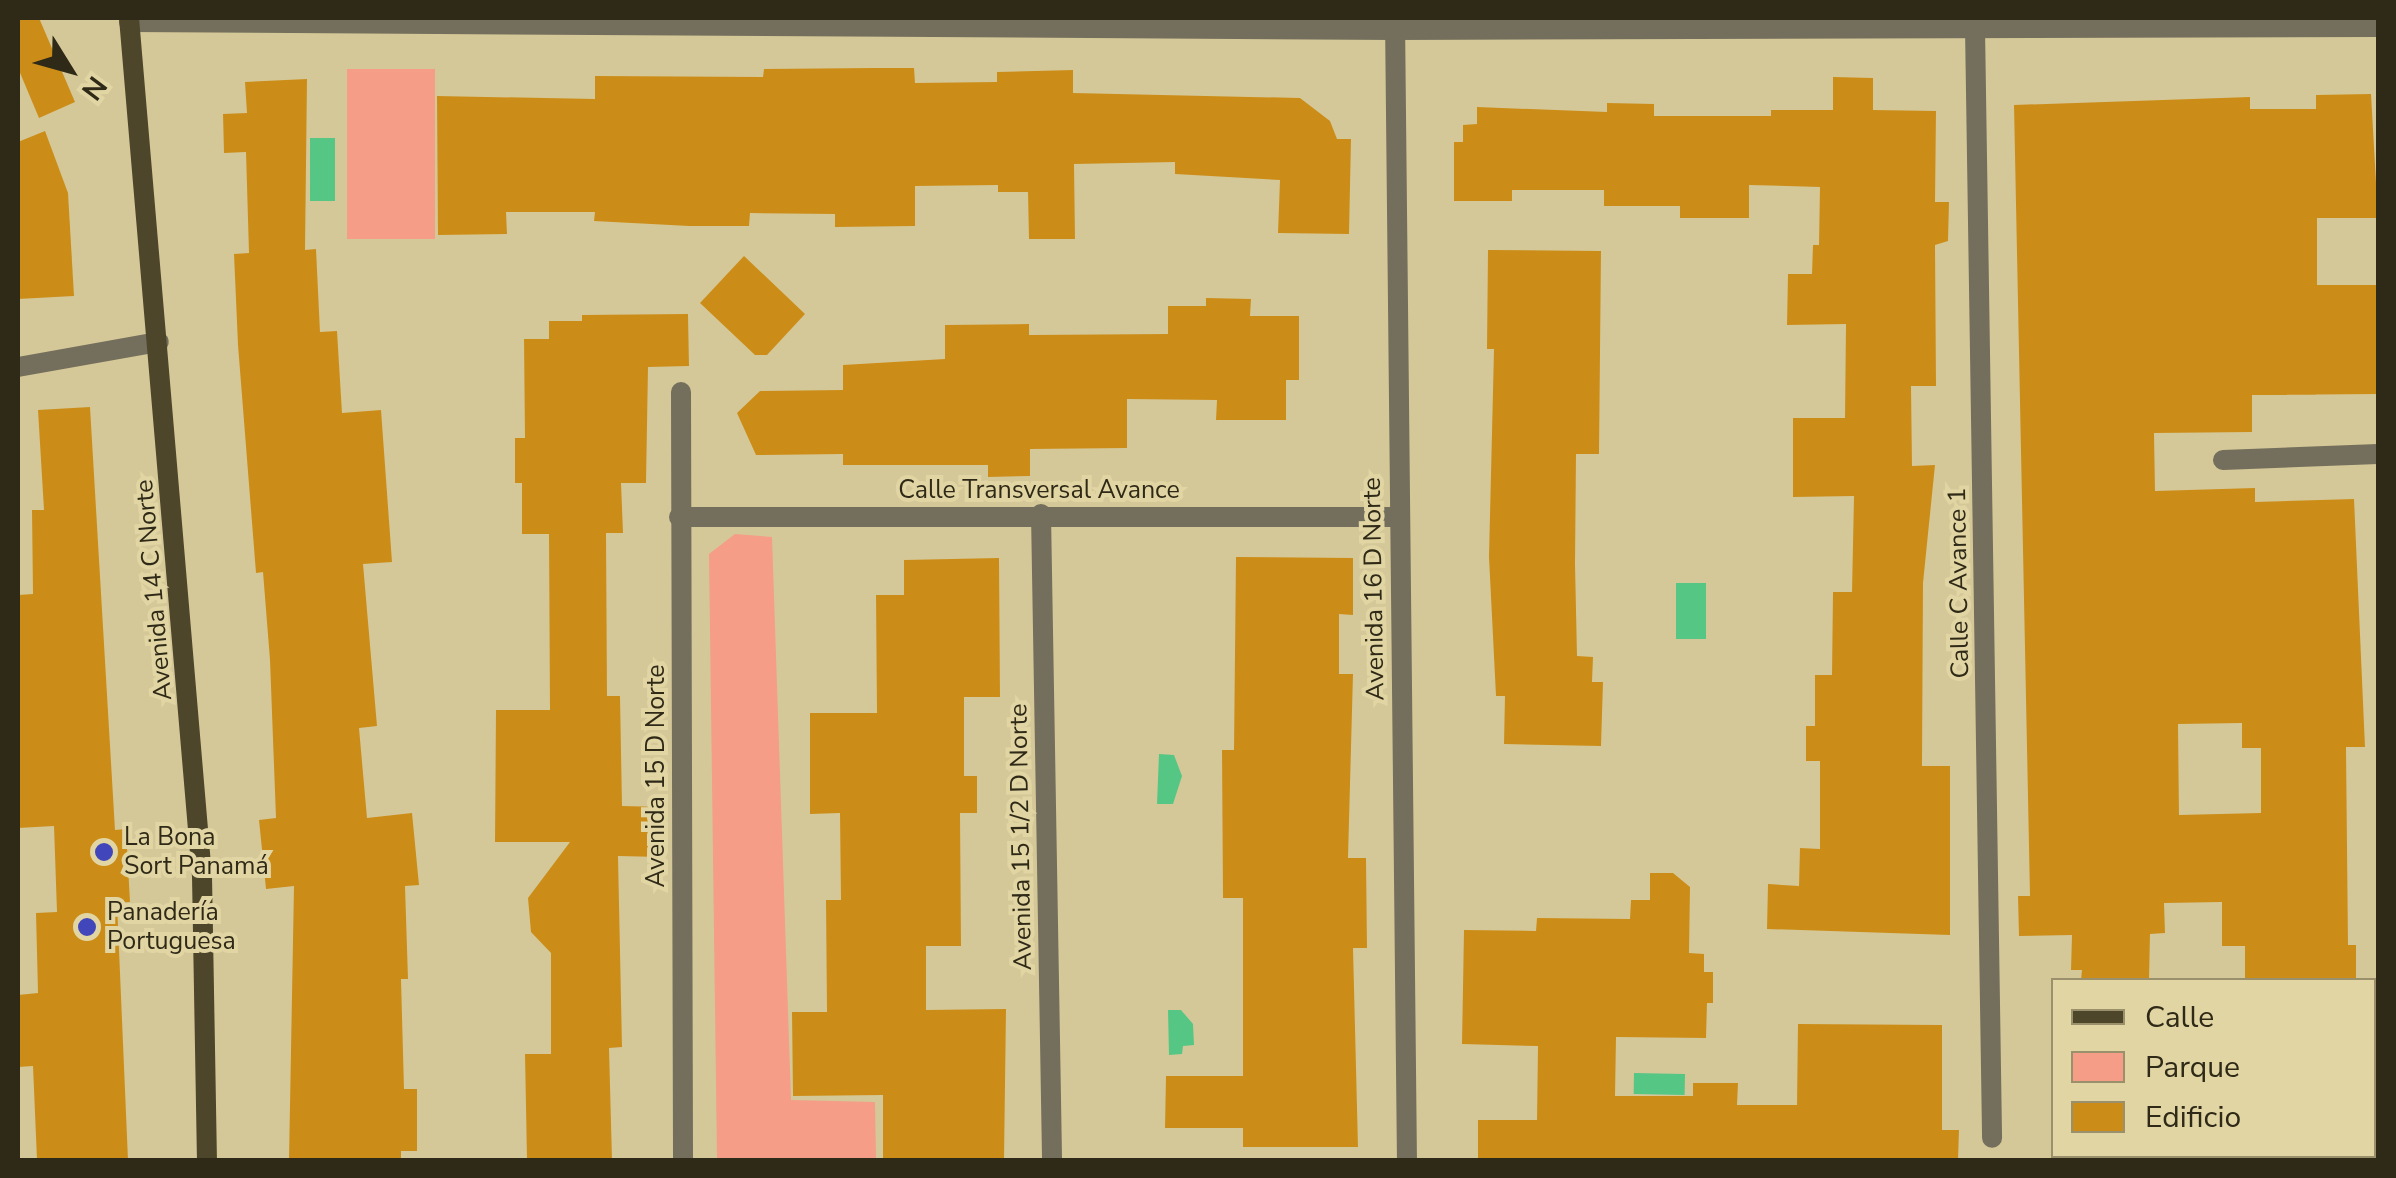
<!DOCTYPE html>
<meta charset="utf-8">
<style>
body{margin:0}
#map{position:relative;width:2396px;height:1178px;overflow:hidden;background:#d5c898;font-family:"Nunito Sans",sans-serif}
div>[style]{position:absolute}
.green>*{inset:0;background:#f59d86;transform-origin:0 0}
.water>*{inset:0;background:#56c685;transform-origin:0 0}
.building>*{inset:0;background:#cc8d18}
.street>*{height:20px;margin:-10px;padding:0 10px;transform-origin:10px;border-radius:10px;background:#746f5c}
.secondary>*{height:20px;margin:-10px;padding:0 10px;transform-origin:10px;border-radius:10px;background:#4d462a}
.dots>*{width:28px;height:28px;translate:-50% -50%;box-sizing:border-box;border:5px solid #e2d5a4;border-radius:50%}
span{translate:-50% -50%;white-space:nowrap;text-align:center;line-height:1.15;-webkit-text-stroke:8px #e2d5a4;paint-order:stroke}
.street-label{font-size:25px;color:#2f2a17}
.poi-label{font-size:25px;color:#2f2a17}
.left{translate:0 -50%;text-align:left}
.frame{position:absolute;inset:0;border:20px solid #2f2a17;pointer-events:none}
.legend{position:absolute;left:2051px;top:978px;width:325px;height:180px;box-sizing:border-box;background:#e2d5a4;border:2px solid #9a916c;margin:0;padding:12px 18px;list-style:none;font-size:30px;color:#2f2a17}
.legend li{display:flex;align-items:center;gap:20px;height:50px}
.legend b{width:50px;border:2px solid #9a916c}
.north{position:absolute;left:20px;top:20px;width:100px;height:100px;-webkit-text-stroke:8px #e2d5a4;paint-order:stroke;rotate:127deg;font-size:28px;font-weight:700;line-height:40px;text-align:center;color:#2f2a17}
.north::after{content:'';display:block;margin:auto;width:35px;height:45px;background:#2f2a17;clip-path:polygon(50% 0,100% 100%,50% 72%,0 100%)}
</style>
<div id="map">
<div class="green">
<div style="left:347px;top:69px;width:88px;height:170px"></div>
<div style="clip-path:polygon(735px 534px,772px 537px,791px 1100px,875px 1102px,876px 1160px,717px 1160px,709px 554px)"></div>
</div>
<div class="water">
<div style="left:310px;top:138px;width:25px;height:63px"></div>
<div style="left:1676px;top:583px;width:30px;height:56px"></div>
<div style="clip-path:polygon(1159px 754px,1174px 755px,1182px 776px,1173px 804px,1157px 804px)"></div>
<div style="clip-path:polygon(1168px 1010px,1181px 1010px,1193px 1024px,1194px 1045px,1183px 1046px,1182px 1054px,1169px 1055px)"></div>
<div style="left:1634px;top:1073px;width:51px;height:21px;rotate:1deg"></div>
</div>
<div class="building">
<div style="clip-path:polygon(18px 18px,39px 18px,75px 102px,39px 118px,18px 68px)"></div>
<div style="clip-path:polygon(874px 68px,914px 68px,915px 83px,997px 82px,997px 72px,1073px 70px,1073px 93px,1300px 98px,1330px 121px,1337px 139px,1351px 139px,1349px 234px,1278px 233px,1280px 180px,1175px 174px,1175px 162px,1074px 164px,1075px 239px,1029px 239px,1028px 192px,998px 192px,998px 185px,915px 186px,915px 226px,835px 227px,835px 214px,750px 213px,749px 226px,689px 226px,594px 221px,595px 212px,506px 212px,507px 234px,438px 235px,437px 96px,595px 99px,595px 76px,763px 77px,764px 69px)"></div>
<div style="clip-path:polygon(1833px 77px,1873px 78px,1873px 110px,1936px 111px,1935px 202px,1949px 202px,1948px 241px,1935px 245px,1936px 386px,1911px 386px,1912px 466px,1935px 465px,1923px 583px,1922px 766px,1950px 766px,1950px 935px,1767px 929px,1768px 884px,1799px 886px,1800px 848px,1820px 849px,1820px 761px,1806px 761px,1806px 726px,1815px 726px,1815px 675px,1832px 675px,1833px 592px,1852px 592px,1854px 496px,1793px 497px,1793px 418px,1845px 418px,1846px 324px,1787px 325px,1788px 274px,1812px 274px,1813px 245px,1819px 245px,1820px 187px,1749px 185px,1749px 218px,1680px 218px,1680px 206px,1604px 206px,1604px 190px,1512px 190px,1512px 201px,1454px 201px,1454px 142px,1463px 142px,1463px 125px,1477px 124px,1477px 107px,1607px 112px,1607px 103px,1654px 104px,1654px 116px,1771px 116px,1771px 110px,1833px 110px)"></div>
<div style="clip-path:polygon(307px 79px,305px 250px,316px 249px,320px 332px,337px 331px,342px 413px,381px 410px,392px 562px,363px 564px,377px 726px,359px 728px,367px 818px,412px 813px,419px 885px,405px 886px,408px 979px,401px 979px,404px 1089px,417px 1089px,417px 1151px,401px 1151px,401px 1160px,289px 1160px,294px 886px,266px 889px,259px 820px,276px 818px,270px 660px,263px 572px,256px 573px,238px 345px,234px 254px,249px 253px,246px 152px,224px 153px,223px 114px,247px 113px,245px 82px)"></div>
<div style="clip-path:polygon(evenodd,2371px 94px,2378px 218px,2317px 218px,2317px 285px,2378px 285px,2378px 394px,2252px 395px,2252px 432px,2154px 433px,2155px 491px,2255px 488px,2255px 502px,2354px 499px,2365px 747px,2346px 747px,2348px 945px,2356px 945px,2356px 980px,2245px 980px,2245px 946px,2222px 946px,2222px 902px,2164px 903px,2165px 933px,2150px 934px,2149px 980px,2081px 980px,2082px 970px,2071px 970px,2072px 935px,2019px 936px,2018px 896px,2030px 896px,2014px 105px,2250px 97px,2250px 109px,2316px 109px,2316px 95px,2371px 94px,2242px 723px,2242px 748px,2261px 748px,2261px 813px,2179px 815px,2178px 724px,2242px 723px)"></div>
<div style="clip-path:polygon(45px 131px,68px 193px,74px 296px,18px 299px,18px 142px)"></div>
<div style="clip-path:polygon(1488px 250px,1601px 251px,1599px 454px,1576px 454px,1575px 564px,1577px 656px,1593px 657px,1592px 682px,1603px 682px,1601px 746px,1504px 744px,1505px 696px,1496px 696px,1489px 557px,1494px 349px,1487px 349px)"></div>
<div style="clip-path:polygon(744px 256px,805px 314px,767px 355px,755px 355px,700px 303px)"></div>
<div style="clip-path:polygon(1206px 298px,1251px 299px,1250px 316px,1299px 316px,1299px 380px,1286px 380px,1286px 420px,1216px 420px,1217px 400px,1127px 399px,1127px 448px,1030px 449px,1030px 476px,988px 477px,988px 465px,843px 465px,843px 454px,756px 455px,737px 413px,760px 391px,843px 390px,843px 365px,945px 359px,945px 325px,1029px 324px,1029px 335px,1168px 334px,1168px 306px,1206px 306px)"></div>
<div style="clip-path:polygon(688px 314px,689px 366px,648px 367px,646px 483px,621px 483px,623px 533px,606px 533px,607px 696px,620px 696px,622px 806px,662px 807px,661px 857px,618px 856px,622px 1047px,609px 1048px,612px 1160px,527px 1160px,525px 1054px,551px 1054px,551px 953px,531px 932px,528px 898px,570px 842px,495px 842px,496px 710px,550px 710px,549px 534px,522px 534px,522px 483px,515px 483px,515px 438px,525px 438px,524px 339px,549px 339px,549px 321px,582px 321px,582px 315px)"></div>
<div style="clip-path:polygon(90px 407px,115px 830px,126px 829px,130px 902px,117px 903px,128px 1160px,37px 1160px,33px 1066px,18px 1067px,18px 995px,38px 993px,36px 913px,57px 912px,54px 826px,18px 828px,18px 595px,33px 594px,32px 510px,44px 510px,38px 410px)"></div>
<div style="clip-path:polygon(1236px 557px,1353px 558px,1353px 615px,1339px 614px,1339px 674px,1353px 674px,1348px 858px,1366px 858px,1367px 948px,1353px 948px,1358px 1147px,1243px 1147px,1243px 1128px,1165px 1128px,1166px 1076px,1243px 1076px,1243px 898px,1223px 898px,1222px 750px,1234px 750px)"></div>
<div style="clip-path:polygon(999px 558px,1000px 697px,964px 697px,964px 776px,977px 776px,977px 813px,960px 813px,961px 946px,926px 946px,926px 1010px,1006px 1009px,1004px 1160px,883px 1160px,883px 1095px,793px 1096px,792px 1012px,827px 1012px,826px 900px,841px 900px,840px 813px,810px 814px,810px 713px,877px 713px,876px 595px,904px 595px,904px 560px)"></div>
<div style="clip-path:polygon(1650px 873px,1673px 873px,1690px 887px,1689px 953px,1704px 954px,1704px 972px,1713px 972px,1713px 1003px,1707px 1003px,1706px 1038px,1616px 1037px,1615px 1096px,1693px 1096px,1693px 1083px,1738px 1083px,1737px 1105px,1797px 1105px,1798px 1024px,1942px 1025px,1942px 1130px,1959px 1130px,1958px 1160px,1478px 1160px,1478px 1120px,1537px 1120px,1538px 1046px,1462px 1044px,1464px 930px,1536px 931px,1537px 918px,1630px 919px,1631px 900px,1650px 900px)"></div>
</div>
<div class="street">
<div style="left:1395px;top:18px;width:1142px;rotate:89.4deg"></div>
<div style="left:129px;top:22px;width:1266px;rotate:0.36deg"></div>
<div style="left:1395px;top:30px;width:983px;rotate:-0.17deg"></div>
<div style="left:1975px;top:27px;width:1111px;rotate:89.12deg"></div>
<div style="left:18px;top:367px;width:143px;rotate:-10.1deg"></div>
<div style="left:681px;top:392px;width:768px;rotate:89.85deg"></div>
<div style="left:2223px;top:460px;width:155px;rotate:-2.2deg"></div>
<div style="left:1041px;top:514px;width:646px;rotate:89.02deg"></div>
<div style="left:679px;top:517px;width:719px"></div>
</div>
<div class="secondary">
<div style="left:129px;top:18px;width:861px;rotate:85.14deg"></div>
<div style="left:202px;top:876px;width:284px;rotate:89deg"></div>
</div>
<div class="dots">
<div style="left:104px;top:852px;background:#4246bb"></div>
<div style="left:87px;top:927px;background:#4246bb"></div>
</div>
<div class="street-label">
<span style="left:1039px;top:490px">Calle Transversal Avance</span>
<span style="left:1959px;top:583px;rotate:-91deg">Calle C Avance 1</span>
<span style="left:1374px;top:589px;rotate:-91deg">Avenida 16 D Norte</span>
<span style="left:154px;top:590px;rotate:-95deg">Avenida 14 C Norte</span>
<span style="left:656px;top:776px;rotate:-90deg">Avenida 15 D Norte</span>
<span style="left:1021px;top:837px;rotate:-91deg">Avenida 15 1/2 D Norte</span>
</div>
<div class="poi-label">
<span class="left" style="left:124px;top:852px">La Bona<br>Sort Panamá</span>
<span class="left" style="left:107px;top:927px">Panadería<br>Portuguesa</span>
</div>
<div class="frame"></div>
<ul class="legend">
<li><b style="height:12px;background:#4d462a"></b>Calle</li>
<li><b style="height:28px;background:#f59d86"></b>Parque</li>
<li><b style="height:28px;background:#cc8d18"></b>Edificio</li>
</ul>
<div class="north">N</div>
</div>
